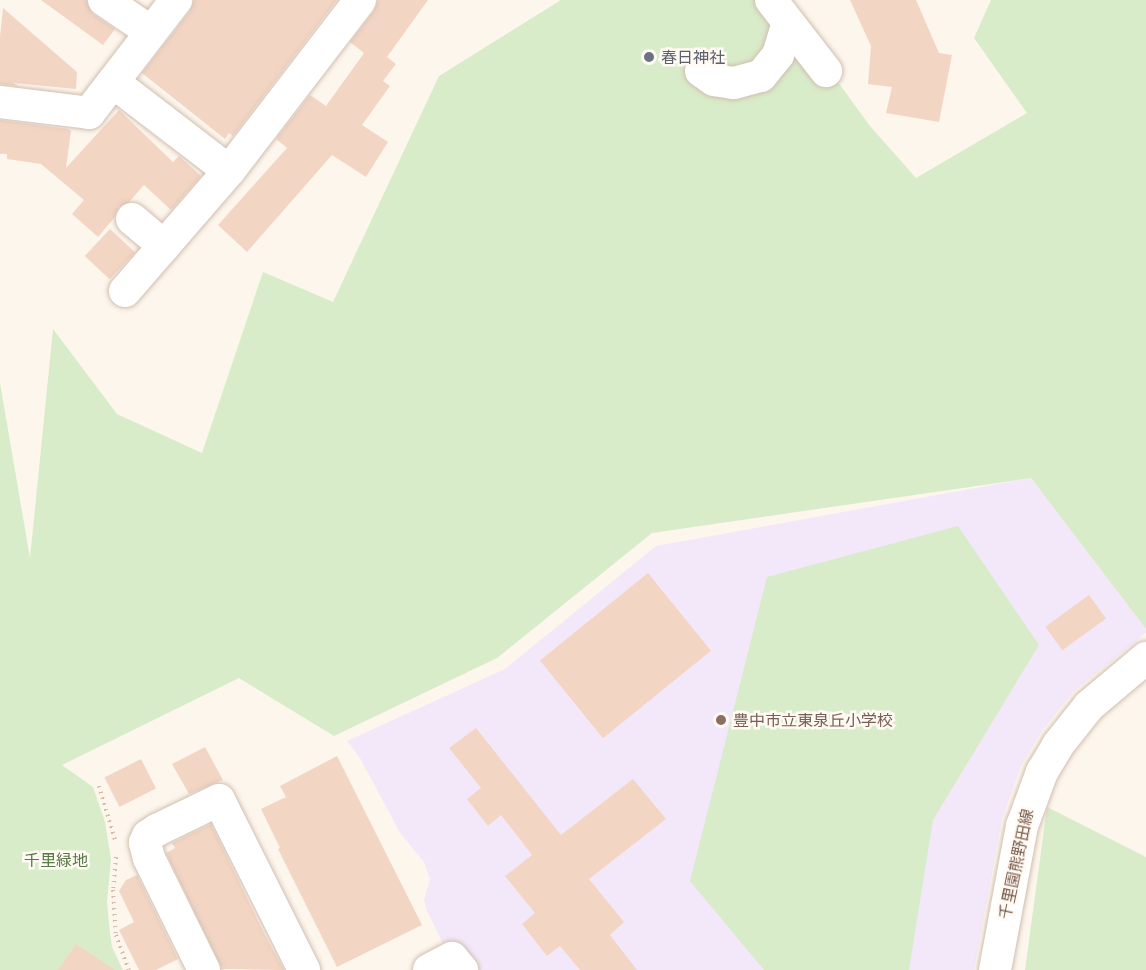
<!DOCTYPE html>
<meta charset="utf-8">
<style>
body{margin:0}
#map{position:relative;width:1146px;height:970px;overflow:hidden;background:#fdf6ec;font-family:"IBM Plex Sans","Noto Sans JP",sans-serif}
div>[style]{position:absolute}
.education>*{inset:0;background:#f3e8fa}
.green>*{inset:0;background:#d8ecc9}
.building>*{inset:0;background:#f3d5c3;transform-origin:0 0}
.path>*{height:4px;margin-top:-2px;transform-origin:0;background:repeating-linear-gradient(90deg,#d9b8a5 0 1.5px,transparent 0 6px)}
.roads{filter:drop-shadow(0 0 2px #d1beb0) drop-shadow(0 0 2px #d1beb0)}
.minor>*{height:32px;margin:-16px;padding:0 16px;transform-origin:16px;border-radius:16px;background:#fff}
.dots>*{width:16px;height:16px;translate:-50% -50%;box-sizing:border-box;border:3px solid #fffaf3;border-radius:50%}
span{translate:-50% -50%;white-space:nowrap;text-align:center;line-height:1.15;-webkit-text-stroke:5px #fffaf3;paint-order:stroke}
.worship-label{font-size:16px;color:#5b616d}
.left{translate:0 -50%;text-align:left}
.education-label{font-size:16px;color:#785e54}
.park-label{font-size:16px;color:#537a41}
.street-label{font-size:16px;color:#7a5c4d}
</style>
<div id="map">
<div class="education">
<div style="clip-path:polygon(1031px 478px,1146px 629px,1146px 633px,1074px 691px,1041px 732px,1021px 766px,1002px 819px,974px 970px,480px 970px,458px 942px,445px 948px,426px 909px,424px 900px,430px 879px,424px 862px,400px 833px,360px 758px,347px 741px,505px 669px,656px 546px)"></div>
</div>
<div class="green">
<div style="clip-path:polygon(561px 0,778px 0,870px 126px,916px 178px,1027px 113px,974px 38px,991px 0,1146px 0,1146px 629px,1031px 478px,652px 533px,497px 658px,334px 736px,239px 678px,62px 765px,93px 787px,105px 822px,111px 859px,107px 902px,110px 933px,112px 947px,123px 970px,0 970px,0 383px,30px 558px,53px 329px,117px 414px,202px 453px,263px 272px,333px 302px,439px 76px)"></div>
<div style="clip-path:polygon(958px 526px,1039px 645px,933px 820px,909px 970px,764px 970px,690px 881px,767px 577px)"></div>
<div style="clip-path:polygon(1047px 807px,1146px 857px,1146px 970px,1025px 970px)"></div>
</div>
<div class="building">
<div style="clip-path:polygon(41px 0,86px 0,93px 14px,115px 29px,103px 45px)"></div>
<div style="clip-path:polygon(194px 0,337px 0,233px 136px,229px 133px,225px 139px,142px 73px,190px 11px)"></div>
<div style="clip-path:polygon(378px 0,428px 0,387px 57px,396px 64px,383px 81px,390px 86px,362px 125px,388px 142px,366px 177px,332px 155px,247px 252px,218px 225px,287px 148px,276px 139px,310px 95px,326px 106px,364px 53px,350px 42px,374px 11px)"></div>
<div style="clip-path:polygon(850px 0,916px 0,939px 53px,952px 55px,939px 122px,886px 113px,892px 87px,868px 84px,871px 46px)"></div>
<div style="clip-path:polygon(3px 8px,77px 72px,76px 89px,14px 83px,18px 86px,0 84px,0 37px)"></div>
<div style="clip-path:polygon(119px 110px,173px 162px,179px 156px,201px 176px,171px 210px,144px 185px,129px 202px,119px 207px,114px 218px,98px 237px,72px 214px,84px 200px,41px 164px,7px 159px,7px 154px,0 154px,0 120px,68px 129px,71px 131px,66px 168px)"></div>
<div style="left:110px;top:229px;width:34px;height:37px;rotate:43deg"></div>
<div style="left:648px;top:573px;width:100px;height:139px;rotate:51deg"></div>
<div style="left:1089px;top:595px;width:29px;height:54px;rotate:54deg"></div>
<div style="clip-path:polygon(476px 728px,561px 835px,633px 779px,666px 819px,589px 879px,624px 922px,610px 935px,637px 970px,580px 970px,560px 946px,547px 956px,522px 924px,535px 913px,505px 876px,532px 855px,501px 815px,488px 826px,467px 799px,481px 788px,449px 748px)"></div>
<div style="clip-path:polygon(205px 747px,223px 780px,189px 794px,172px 764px)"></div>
<div style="clip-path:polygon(337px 756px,422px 925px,337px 967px,278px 849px,280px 848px,261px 809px,286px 797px,280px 786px)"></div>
<div style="left:141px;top:759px;width:33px;height:41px;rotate:63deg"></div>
<div style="clip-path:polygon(211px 824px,265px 935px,284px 970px,222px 969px,166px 853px,175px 848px,172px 843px)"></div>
<div style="clip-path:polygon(137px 875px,178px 959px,156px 970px,139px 970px,119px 930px,134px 922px,119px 891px,126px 880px)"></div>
<div style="clip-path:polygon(76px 944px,115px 970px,58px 970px)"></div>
</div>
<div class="path">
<div style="left:99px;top:786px;width:56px;rotate:73.5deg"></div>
<div style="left:116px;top:857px;width:33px;rotate:95deg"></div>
<div style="left:113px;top:890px;width:45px;rotate:86.2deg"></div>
<div style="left:116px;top:935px;width:37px;rotate:70deg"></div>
</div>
<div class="roads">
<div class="minor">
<div style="left:104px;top:0;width:57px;rotate:34.2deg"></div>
<div style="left:771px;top:0;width:90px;rotate:52.2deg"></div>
<div style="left:701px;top:71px;width:16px;rotate:35deg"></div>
<div style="left:714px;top:80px;width:20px;rotate:9deg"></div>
<div style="left:734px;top:83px;width:28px;rotate:-15deg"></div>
<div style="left:761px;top:76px;width:27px;rotate:-51deg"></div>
<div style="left:778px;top:55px;width:34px;rotate:-73deg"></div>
<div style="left:113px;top:82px;width:146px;rotate:37.5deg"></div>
<div style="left:0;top:102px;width:90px;rotate:7deg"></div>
<div style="left:89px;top:113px;width:143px;rotate:-52.4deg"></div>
<div style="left:132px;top:219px;width:42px;rotate:40.2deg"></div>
<div style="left:125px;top:291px;width:159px;rotate:-49.1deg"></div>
<div style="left:229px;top:171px;width:215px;rotate:-52.5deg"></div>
<div style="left:204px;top:970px;width:125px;rotate:-116.2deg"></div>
<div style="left:149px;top:858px;width:16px;rotate:-105deg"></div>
<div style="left:145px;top:843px;width:8px;rotate:-67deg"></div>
<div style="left:148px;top:836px;width:11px;rotate:-34deg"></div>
<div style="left:157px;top:830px;width:69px;rotate:-25.8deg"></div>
<div style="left:219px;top:800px;width:190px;rotate:63.4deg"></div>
<div style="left:429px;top:970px;width:26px;rotate:-28deg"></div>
<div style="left:452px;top:958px;width:16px;rotate:50deg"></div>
<div style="left:995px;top:970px;width:147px;rotate:-79.4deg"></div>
<div style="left:1022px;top:826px;width:58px;rotate:-69.7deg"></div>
<div style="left:1042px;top:772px;width:31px;rotate:-59deg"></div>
<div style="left:1058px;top:745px;width:50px;rotate:-51.5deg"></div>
<div style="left:1089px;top:706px;width:75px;rotate:-40.1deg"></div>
</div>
</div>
<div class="dots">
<div style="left:649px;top:57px;background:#6b7280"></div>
<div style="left:721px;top:720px;background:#8d6e63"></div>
</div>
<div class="worship-label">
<span class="left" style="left:661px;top:57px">春日神社</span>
</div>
<div class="education-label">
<span class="left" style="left:733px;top:720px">豊中市立東泉丘小学校</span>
</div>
<div class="park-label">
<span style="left:56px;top:860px">千里緑地</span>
</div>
<div class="street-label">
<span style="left:1016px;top:864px;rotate:-78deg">千里園熊野田線</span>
</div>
</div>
